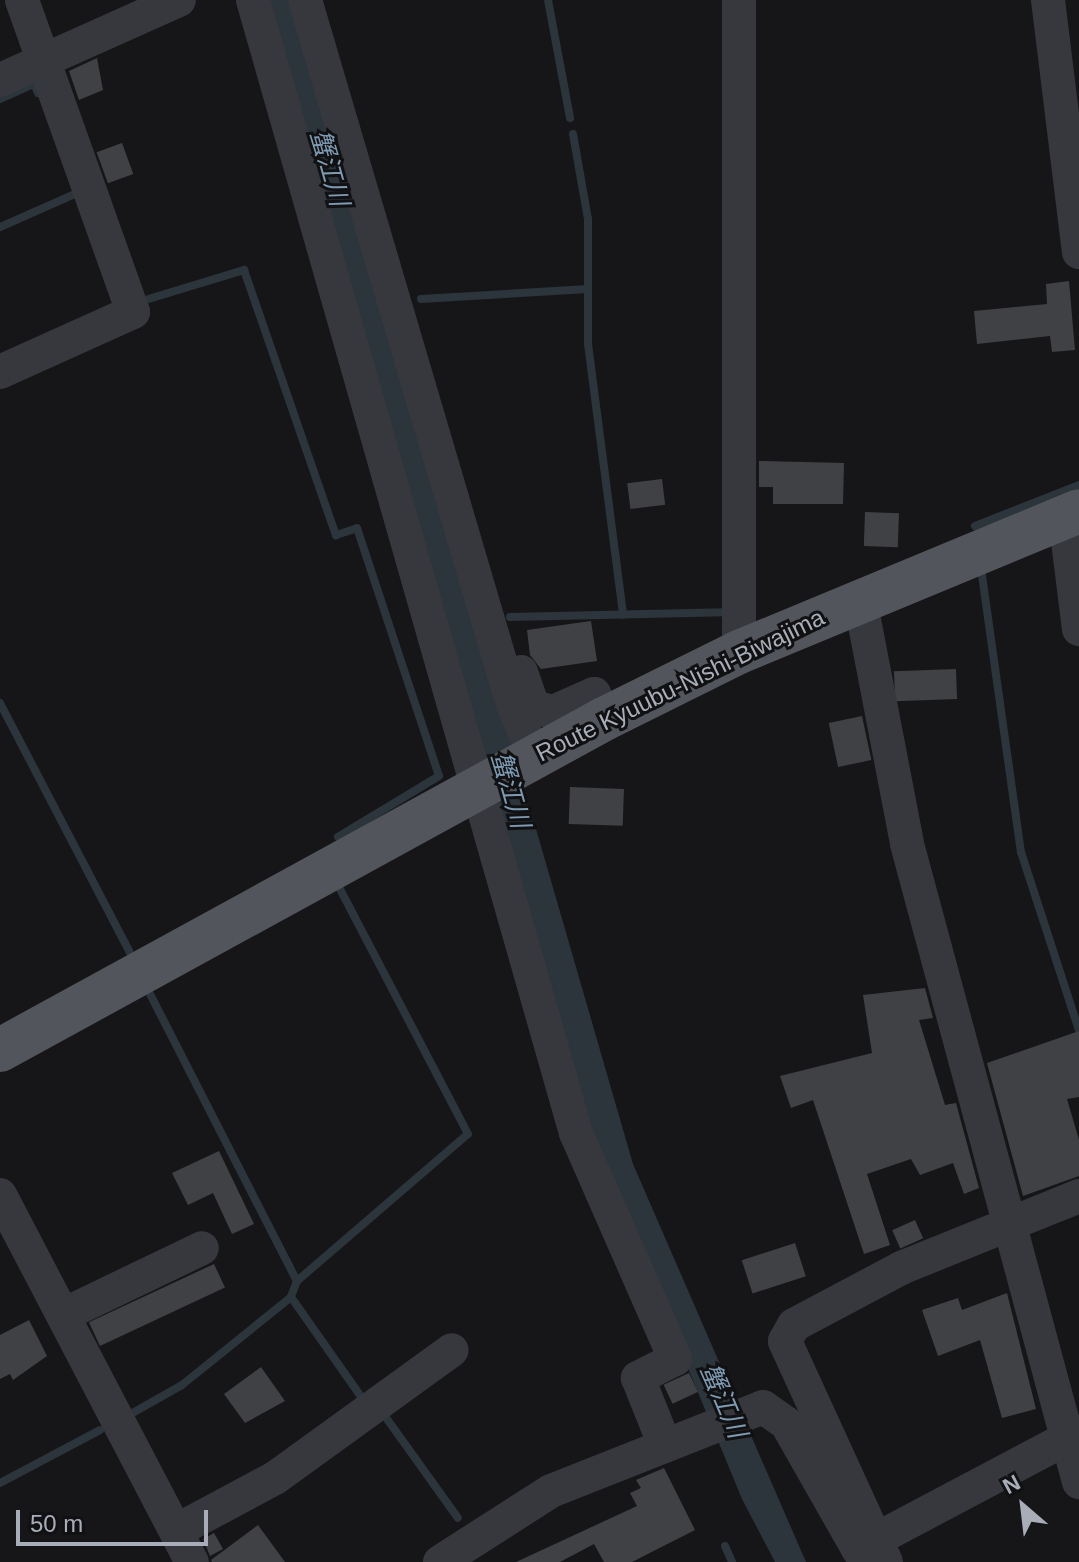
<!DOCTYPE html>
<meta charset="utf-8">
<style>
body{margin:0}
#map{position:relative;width:1079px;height:1562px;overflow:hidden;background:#161618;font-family:Arial,"Noto Sans JP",sans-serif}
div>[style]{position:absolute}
.water>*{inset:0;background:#2c353c}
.stream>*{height:8px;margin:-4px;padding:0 4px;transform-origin:4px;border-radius:4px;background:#2c353c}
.building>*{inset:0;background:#404145;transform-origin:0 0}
.minor>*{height:34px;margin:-17px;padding:0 17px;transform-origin:17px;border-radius:17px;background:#37383d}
.major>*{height:44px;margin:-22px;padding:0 22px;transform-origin:22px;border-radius:22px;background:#53555c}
span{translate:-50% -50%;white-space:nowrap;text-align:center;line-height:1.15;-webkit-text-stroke:6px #111113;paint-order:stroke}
.street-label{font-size:24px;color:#a8adb8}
.water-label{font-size:26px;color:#7f9bb3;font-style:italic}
.north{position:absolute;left:983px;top:1466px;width:80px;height:80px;-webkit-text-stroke:6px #111113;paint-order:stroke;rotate:332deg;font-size:22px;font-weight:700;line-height:32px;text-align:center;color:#a8adb8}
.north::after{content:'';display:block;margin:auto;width:28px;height:36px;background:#a8adb8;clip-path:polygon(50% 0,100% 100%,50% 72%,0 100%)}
.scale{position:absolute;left:16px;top:1510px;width:192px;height:36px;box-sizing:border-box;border:4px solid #a8adb8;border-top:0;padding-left:10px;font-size:24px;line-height:28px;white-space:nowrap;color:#a8adb8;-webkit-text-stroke:6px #111113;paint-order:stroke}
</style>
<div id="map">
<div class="water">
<div style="clip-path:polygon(267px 0,296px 0,633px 1164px,806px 1562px,775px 1562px,742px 1499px,588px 1126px)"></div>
</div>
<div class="stream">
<div style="left:548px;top:0;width:120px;rotate:79.4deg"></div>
<div style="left:0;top:99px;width:37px;rotate:-24deg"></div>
<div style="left:34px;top:84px;width:10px;rotate:66deg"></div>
<div style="left:573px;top:134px;width:86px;rotate:80deg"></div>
<div style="left:588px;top:219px;width:125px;rotate:90deg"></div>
<div style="left:588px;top:344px;width:273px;rotate:82.6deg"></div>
<div style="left:0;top:227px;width:84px;rotate:-23.8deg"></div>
<div style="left:421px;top:299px;width:167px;rotate:-3.4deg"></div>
<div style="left:142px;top:301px;width:107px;rotate:-16.9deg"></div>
<div style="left:244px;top:270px;width:281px;rotate:70.9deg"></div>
<div style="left:336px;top:535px;width:22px;rotate:-18deg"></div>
<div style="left:357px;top:528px;width:261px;rotate:71.7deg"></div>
<div style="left:439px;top:776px;width:118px;rotate:148.9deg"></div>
<div style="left:975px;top:526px;width:112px;rotate:-21.5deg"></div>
<div style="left:981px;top:568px;width:287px;rotate:82deg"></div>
<div style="left:1021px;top:852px;width:188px;rotate:72deg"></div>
<div style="left:510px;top:617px;width:214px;rotate:-1.3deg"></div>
<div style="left:0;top:703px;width:280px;rotate:62.5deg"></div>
<div style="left:149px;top:992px;width:325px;rotate:62.9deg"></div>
<div style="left:297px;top:1281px;width:17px;rotate:111deg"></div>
<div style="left:291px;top:1297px;width:127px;rotate:54.9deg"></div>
<div style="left:297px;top:1281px;width:225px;rotate:-40.7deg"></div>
<div style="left:468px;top:1134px;width:281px;rotate:-117.6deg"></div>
<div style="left:382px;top:1412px;width:130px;rotate:54.4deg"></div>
<div style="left:129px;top:1415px;width:61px;rotate:-29.5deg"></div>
<div style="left:182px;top:1385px;width:140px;rotate:-38.9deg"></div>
<div style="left:0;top:1483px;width:113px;rotate:-27.9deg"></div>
<div style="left:725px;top:1546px;width:17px;rotate:66deg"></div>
</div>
<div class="building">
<div style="clip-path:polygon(97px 58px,103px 90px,79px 100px,69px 71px)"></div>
<div style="left:122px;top:143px;width:33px;height:27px;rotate:70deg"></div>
<div style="clip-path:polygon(1069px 281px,1075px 350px,1052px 352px,1050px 336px,977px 344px,974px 311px,1047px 304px,1046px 284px)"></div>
<div style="clip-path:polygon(759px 461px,844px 463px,843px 504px,773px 504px,773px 487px,759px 487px)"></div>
<div style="left:662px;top:479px;width:26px;height:35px;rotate:83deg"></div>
<div style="left:865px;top:512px;width:34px;height:34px;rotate:2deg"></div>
<div style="clip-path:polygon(591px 621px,597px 661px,541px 669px,530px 655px,527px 630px)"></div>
<div style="left:956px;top:669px;width:30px;height:62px;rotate:88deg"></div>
<div style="left:862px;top:716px;width:45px;height:34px;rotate:78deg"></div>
<div style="left:570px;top:787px;width:54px;height:37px;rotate:2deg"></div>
<div style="clip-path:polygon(925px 988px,933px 1018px,919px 1020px,945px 1105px,956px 1103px,979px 1188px,964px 1194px,953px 1163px,920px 1175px,911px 1159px,867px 1174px,890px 1245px,864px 1254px,813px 1100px,791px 1108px,780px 1076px,872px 1053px,863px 995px)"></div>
<div style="clip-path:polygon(1079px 1031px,1079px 1097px,1067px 1099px,1079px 1140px,1079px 1176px,1023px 1196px,987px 1063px)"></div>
<div style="clip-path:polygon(219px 1151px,254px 1224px,232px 1234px,213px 1193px,188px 1205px,172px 1173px)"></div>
<div style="left:915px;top:1220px;width:20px;height:25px;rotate:66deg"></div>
<div style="left:795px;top:1243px;width:35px;height:56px;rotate:72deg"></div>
<div style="left:214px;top:1264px;width:26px;height:138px;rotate:65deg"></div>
<div style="clip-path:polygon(1007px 1293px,1036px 1409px,1002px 1418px,980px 1340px,938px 1356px,922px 1310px,958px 1298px,962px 1310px)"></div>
<div style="clip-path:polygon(29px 1320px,47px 1356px,13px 1380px,10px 1374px,0 1379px,0 1335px)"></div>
<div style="clip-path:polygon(261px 1367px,285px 1401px,245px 1423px,224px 1394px)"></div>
<div style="left:689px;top:1373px;width:21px;height:28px;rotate:65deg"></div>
<div style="clip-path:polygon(664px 1468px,695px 1530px,632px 1562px,604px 1562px,594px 1544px,560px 1562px,516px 1562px,637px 1506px,630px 1493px,641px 1488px,636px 1480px)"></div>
<div style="clip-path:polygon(258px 1525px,285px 1562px,212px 1562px,211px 1560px)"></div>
<div style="clip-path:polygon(214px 1533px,223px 1549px,210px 1556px,203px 1539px)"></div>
</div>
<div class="minor">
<div style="left:253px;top:0;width:1178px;rotate:74.09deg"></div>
<div style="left:576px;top:1133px;width:247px;rotate:66.3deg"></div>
<div style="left:675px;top:1359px;width:42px;rotate:152.8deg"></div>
<div style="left:638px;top:1378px;width:73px;rotate:68.3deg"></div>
<div style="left:305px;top:0;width:735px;rotate:73.56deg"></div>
<div style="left:513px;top:705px;width:53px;rotate:66.8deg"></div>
<div style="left:739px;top:0;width:652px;rotate:90deg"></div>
<div style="left:1048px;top:0;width:254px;rotate:83deg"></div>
<div style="left:0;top:80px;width:196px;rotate:-24.1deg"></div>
<div style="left:0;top:372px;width:146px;rotate:-24.3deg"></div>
<div style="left:133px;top:312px;width:331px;rotate:-109.6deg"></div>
<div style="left:1065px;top:517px;width:113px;rotate:82.9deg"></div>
<div style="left:860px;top:599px;width:249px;rotate:79.1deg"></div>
<div style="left:907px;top:844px;width:661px;rotate:74.91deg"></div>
<div style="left:521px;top:672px;width:37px;rotate:71deg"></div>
<div style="left:533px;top:707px;width:21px;rotate:14deg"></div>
<div style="left:553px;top:712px;width:45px;rotate:-23.7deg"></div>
<div style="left:594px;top:694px;width:27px;rotate:68deg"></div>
<div style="left:0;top:1195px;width:414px;rotate:62.4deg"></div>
<div style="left:63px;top:1315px;width:154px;rotate:-25.7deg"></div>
<div style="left:176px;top:1531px;width:112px;rotate:-28.2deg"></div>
<div style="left:275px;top:1478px;width:218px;rotate:-35.9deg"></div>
<div style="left:440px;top:1562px;width:132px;rotate:-32.6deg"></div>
<div style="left:551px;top:1491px;width:228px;rotate:-21.6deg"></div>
<div style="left:763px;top:1407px;width:29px;rotate:35deg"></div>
<div style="left:787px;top:1424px;width:144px;rotate:60.4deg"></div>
<div style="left:858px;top:1549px;width:250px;rotate:-27.9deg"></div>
<div style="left:886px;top:1562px;width:243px;rotate:-114.6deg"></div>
<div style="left:785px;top:1341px;width:18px;rotate:-61deg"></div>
<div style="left:794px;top:1325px;width:121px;rotate:-28deg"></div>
<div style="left:901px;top:1268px;width:192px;rotate:-22deg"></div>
</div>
<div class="major">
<div style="left:0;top:1050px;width:689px;rotate:-28.72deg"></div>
<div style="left:604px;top:719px;width:151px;rotate:-26.4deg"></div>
<div style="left:739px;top:652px;width:368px;rotate:-22.5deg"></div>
</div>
<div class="street-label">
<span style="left:680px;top:685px;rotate:-26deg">Route Kyuubu-Nishi-Biwajima</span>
</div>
<div class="water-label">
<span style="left:329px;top:168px;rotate:74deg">蟹江川</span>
<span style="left:510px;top:790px;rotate:74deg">蟹江川</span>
<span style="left:723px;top:1401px;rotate:67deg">蟹江川</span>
</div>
<div class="north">N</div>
<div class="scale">50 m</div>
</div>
